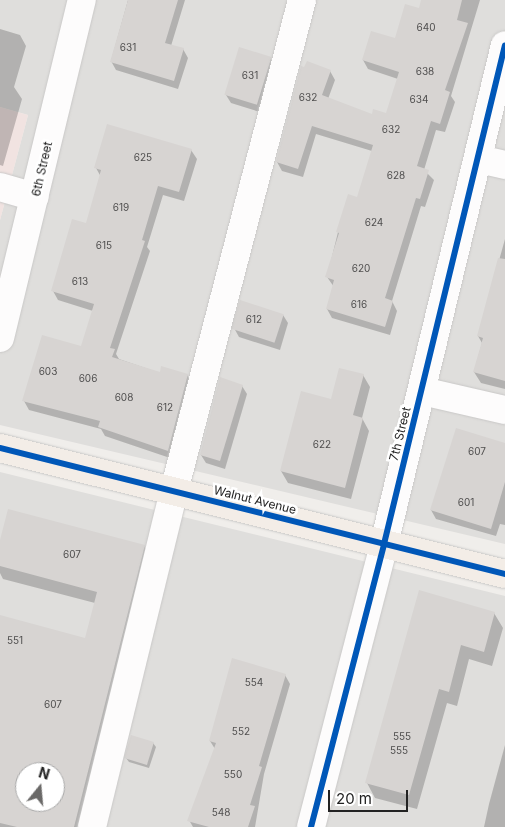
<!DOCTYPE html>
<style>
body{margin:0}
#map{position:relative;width:505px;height:827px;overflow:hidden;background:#f0eeeb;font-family:Inter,sans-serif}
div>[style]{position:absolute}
.residential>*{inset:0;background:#dfdedc}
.commercial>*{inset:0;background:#f1e3e1}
.shadow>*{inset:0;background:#0003}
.building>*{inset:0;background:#d7d4d2;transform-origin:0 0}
.roads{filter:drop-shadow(0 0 1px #c9c8c7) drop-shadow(0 0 1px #c9c8c7)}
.minor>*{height:28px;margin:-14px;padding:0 14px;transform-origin:14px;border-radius:14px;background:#fdfcfc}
.major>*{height:28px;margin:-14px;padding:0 14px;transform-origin:14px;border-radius:14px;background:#f3ede7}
.cycleway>*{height:6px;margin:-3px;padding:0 3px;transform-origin:3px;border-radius:3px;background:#0057b8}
span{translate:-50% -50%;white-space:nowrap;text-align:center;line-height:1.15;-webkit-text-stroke:5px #fff;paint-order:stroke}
.number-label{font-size:10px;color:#4f4e4e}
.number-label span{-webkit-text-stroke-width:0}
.street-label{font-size:12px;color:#222}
.north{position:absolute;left:15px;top:762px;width:50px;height:50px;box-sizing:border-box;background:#fff;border:1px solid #a7a7a7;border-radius:50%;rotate:17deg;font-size:14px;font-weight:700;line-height:20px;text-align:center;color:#222}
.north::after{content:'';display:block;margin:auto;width:18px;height:22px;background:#6a6968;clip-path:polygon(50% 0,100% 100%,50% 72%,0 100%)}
.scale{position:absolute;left:328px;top:790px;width:80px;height:22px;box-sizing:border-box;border:2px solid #222;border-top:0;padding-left:6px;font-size:15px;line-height:18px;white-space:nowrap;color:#222;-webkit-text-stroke:4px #fff;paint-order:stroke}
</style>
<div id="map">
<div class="residential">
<div style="clip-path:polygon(0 0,505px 0,505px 544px,0 425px,0 220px,28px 115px,0 107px)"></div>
<div style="clip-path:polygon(evenodd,0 472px,505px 596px,505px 827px,0 827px,0 472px,25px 772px,55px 772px,55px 802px,25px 802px,25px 772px)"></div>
</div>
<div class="commercial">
<div style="clip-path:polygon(0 107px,28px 115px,0 220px)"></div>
</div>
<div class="shadow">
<div style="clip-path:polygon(128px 0,185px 0,171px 46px,183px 49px,188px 58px,178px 89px,116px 70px,111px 61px)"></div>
<div style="clip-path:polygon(423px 0,480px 0,451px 96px,455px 102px,445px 132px,436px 130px,424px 170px,434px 180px,425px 207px,421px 206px,392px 301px,397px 311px,390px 335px,332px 318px,327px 309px,334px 287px,327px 277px,338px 232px,358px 198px,372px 151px,316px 134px,303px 177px,282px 171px,277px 162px,330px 71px,335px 80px,328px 99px,372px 115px,387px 115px,398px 79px,368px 69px,363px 60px,395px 40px,420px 10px)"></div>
<div style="clip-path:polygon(0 29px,20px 35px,26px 46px,14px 87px,22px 99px,3px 166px,0 165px)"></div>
<div style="clip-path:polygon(270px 58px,275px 67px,263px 113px,231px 103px,226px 95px)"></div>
<div style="clip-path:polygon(191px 150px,197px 159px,184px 201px,163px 195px,147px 247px,150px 251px,116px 354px,119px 359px,160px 373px,187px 375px,193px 385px,173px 459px,105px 436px,101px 429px,29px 410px,24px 401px,82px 348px,93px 311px,58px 300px,53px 291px,87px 225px,101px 177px,96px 168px)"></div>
<div style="clip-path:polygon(505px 239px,505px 389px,481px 383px,474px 372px,482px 343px,478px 336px)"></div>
<div style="clip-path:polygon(283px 315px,288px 323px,280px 350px,239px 337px,234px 328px)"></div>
<div style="clip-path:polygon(363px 375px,370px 387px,362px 418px,369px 431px,351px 499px,288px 483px,281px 471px,332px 400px)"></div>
<div style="clip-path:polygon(242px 386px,247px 394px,225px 469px,206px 463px,201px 455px)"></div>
<div style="clip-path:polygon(505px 444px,505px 525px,500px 524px,496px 536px,436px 519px,431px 510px)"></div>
<div style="clip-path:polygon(evenodd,0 544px,144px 546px,152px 561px,85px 827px,0 827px,0 616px,86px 640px,95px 603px,3px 579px,0 573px,0 544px,25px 772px,55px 772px,55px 802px,25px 802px,25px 772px)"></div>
<div style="clip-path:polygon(420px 592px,494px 613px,503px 628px,492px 666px,469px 659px,457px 706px,447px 703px,417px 809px,375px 798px,367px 783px)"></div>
<div style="clip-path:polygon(285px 675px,290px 684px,264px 774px,255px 827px,193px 827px,189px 820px,215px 749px,210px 741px)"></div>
<div style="clip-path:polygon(153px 743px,156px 747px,149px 768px,129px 762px,126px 758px)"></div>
<div style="clip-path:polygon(505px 745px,505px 827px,484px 827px,489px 804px)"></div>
</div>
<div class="building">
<div style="clip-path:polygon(128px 0,178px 0,165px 43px,184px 48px,174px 81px,110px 62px)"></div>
<div style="clip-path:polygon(421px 0,462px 0,457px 20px,468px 23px,445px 90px,450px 92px,440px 124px,431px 121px,417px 166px,429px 170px,420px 199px,416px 198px,385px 298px,393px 301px,385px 327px,326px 309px,334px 280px,325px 277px,339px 233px,336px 232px,348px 194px,357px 197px,373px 145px,312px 126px,298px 169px,276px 162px,301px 66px,304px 67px,307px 61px,331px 70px,322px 95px,372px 114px,373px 109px,386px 113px,399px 72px,362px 60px,371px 31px,395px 38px,405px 4px,419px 8px)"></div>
<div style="left:239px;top:47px;width:34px;height:50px;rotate:17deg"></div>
<div style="clip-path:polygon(107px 124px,192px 149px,179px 192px,158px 186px,142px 240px,145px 241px,110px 348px,115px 349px,112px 357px,160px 372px,161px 366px,188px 374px,168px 451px,98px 427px,100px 421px,22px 401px,42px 335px,81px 346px,94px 304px,51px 291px,72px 219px,86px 223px,101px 170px,94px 168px)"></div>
<div style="clip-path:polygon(498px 258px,505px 259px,505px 381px,473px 372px,483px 338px,477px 336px)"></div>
<div style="left:240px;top:300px;width:46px;height:30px;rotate:18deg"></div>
<div style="clip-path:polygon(339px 368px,364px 374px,353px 415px,363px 418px,345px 488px,280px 471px,301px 391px,331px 399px)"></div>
<div style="clip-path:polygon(220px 377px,243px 385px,220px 461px,200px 455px)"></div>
<div style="clip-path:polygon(456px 428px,505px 443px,505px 482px,491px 529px,430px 510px)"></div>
<div style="clip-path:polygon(evenodd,8px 509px,145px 545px,74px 827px,17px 827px,0 823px,0 615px,85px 638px,97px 592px,0 566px,0 540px,8px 509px,25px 772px,55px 772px,55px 802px,25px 802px,25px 772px)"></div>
<div style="clip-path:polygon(419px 590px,495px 612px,484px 652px,461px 645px,449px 692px,439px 689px,409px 795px,365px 783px)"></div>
<div style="clip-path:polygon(232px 658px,286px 674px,259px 766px,262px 767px,250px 805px,255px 806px,248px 827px,209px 827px,187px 821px,216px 743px,209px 741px)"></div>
<div style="left:131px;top:735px;width:24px;height:24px;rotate:17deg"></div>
</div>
<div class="roads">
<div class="minor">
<div style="left:479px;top:159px;width:27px;rotate:13deg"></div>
<div style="left:0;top:187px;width:36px;rotate:16deg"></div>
<div style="left:0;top:338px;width:348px;rotate:-76.4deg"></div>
<div style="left:422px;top:391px;width:85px;rotate:12.9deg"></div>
<div style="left:92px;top:827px;width:346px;rotate:-76.3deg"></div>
<div style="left:174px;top:491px;width:507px;rotate:-75.39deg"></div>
<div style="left:311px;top:827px;width:292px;rotate:-75.5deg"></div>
<div style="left:384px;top:544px;width:513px;rotate:-76.37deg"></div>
</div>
<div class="major">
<div style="left:0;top:448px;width:520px;rotate:14.01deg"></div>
</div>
</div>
<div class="cycleway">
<div style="left:0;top:448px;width:520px;rotate:14.01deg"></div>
<div style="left:311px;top:827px;width:292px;rotate:-75.5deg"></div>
<div style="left:384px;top:544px;width:513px;rotate:-76.37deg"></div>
</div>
<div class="number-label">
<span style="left:426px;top:28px">640</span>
<span style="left:128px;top:48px">631</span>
<span style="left:425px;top:72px">638</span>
<span style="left:250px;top:76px">631</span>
<span style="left:308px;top:98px">632</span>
<span style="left:419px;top:100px">634</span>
<span style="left:391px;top:130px">632</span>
<span style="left:143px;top:158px">625</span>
<span style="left:396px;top:176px">628</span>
<span style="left:121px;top:208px">619</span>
<span style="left:374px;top:223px">624</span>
<span style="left:104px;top:246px">615</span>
<span style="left:361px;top:269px">620</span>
<span style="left:80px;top:282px">613</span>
<span style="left:359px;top:305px">616</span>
<span style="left:254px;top:320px">612</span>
<span style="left:48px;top:372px">603</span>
<span style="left:88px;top:379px">606</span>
<span style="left:124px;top:398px">608</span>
<span style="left:165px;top:408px">612</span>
<span style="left:322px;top:445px">622</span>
<span style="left:477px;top:452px">607</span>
<span style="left:466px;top:503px">601</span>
<span style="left:72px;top:555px">607</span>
<span style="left:15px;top:641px">551</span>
<span style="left:254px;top:683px">554</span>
<span style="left:53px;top:705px">607</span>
<span style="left:241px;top:732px">552</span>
<span style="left:402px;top:737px">555</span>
<span style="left:399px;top:751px">555</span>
<span style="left:233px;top:775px">550</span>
<span style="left:221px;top:813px">548</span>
</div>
<div class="street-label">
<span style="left:42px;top:169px;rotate:-77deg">6th Street</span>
<span style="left:400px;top:434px;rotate:-76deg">7th Street</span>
<span style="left:255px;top:500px;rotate:14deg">Walnut Avenue</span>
</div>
<div class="north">N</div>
<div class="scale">20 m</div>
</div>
